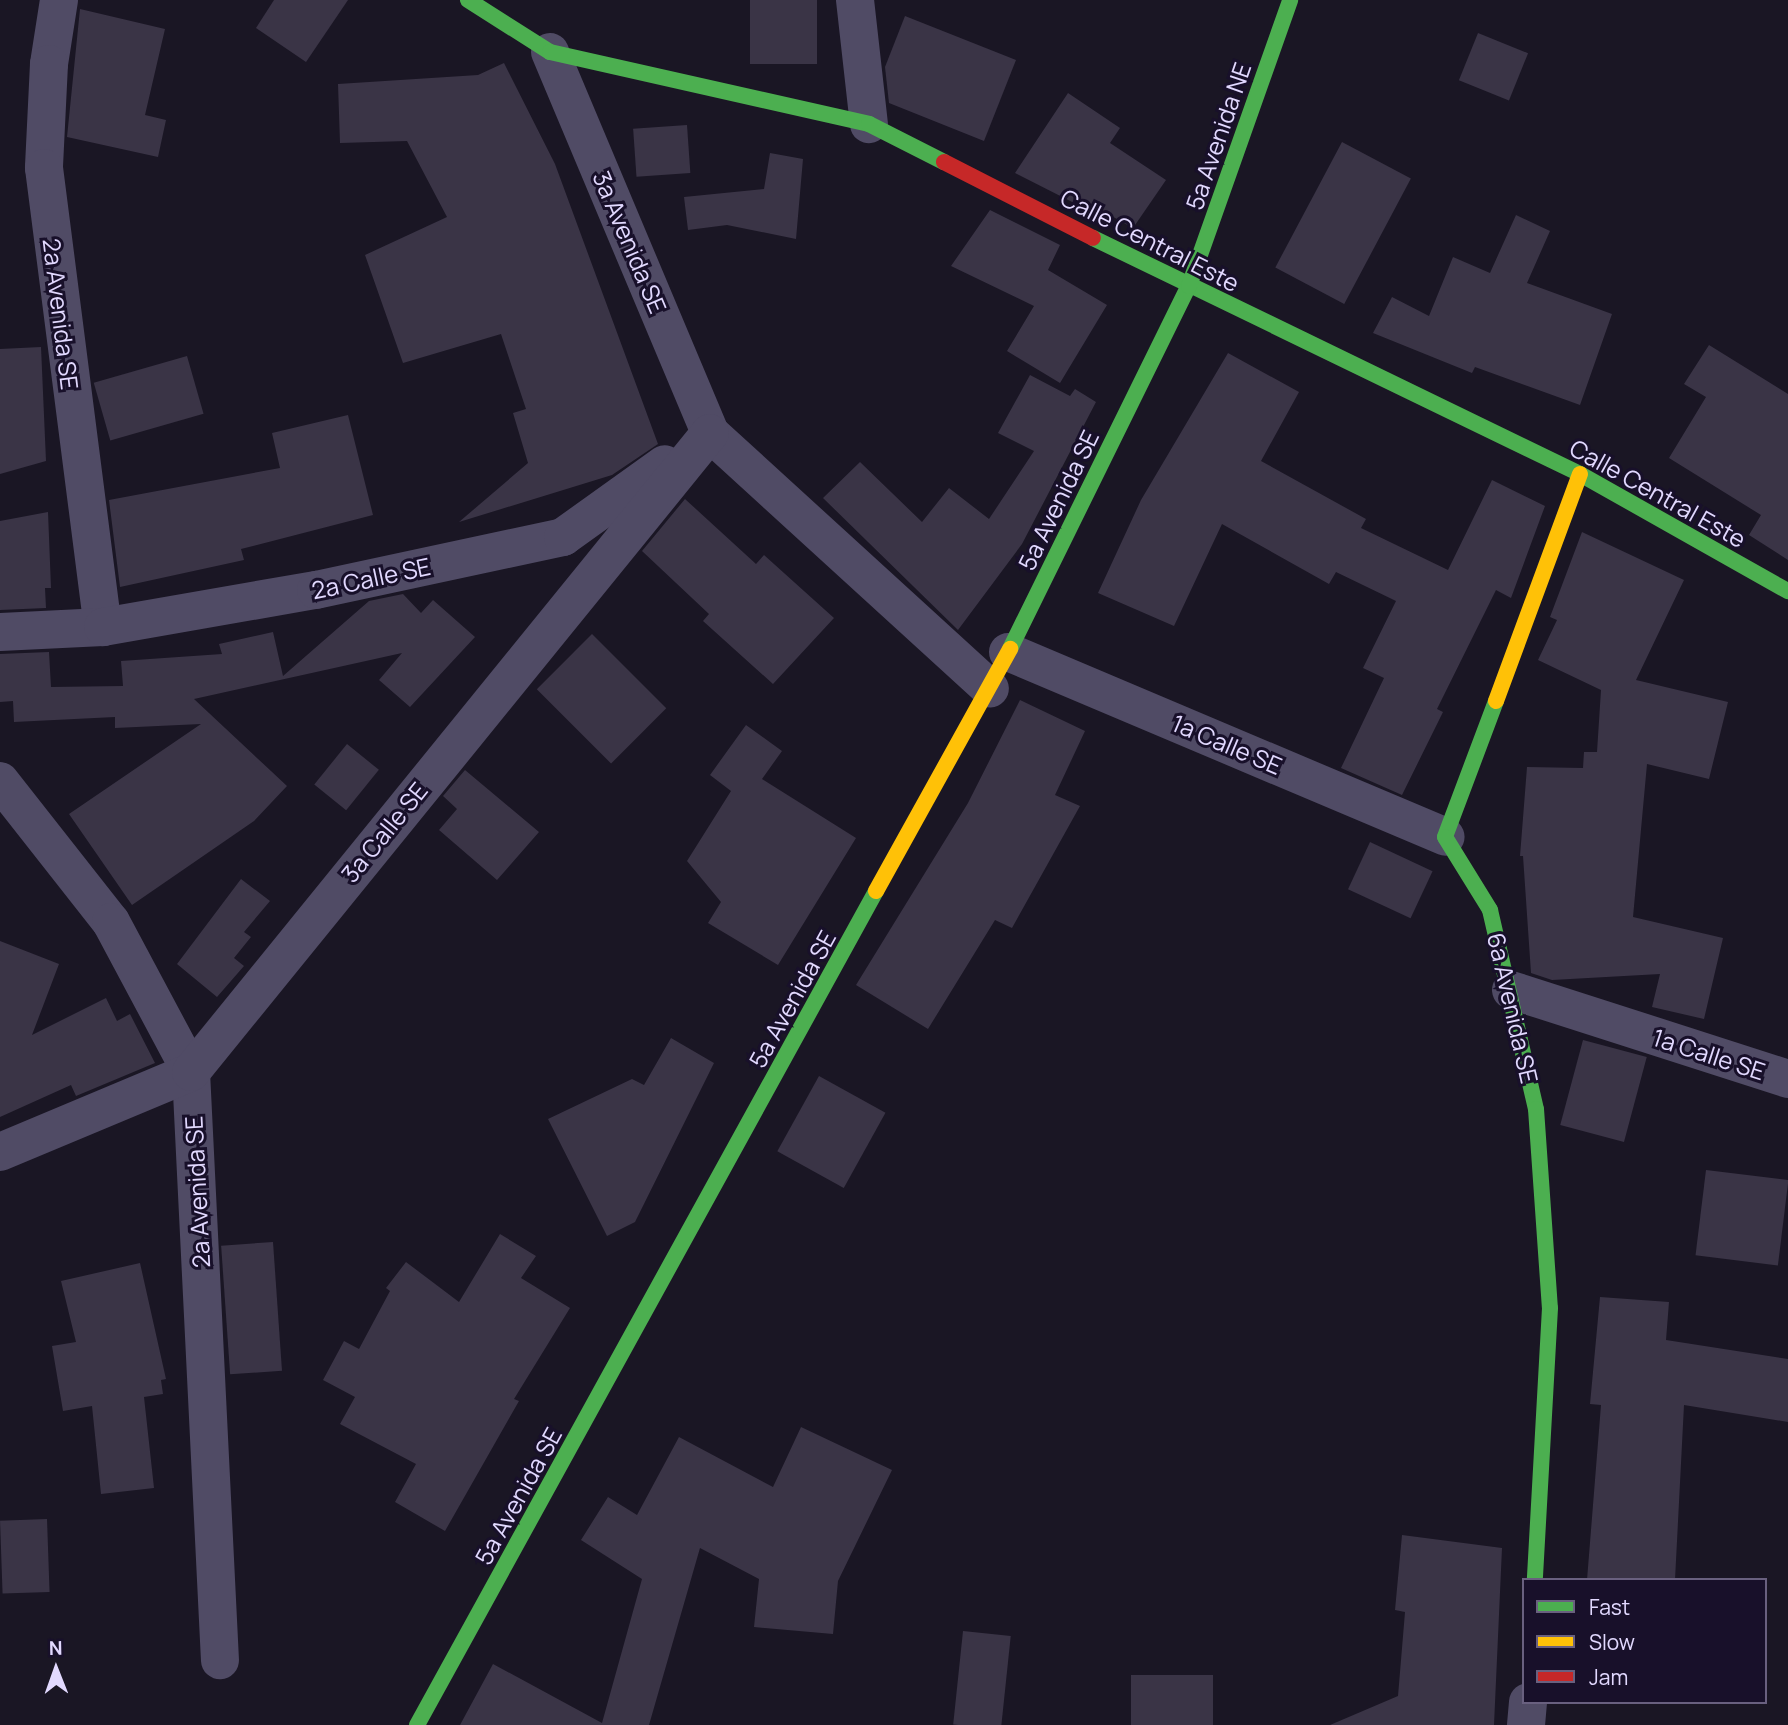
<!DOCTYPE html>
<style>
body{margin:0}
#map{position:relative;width:1788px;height:1725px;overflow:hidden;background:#1a1624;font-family:Manrope,sans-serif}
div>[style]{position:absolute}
.building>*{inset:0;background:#3a3446;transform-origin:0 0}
.street>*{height:38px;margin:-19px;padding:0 19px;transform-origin:19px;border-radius:19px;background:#504b65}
.fast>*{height:16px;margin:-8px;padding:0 8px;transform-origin:8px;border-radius:8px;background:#4caf50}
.slow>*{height:16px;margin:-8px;padding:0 8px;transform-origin:8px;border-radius:8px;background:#ffc107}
.jam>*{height:16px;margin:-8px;padding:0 8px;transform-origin:8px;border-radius:8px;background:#c62828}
span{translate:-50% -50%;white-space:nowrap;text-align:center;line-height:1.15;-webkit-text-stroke:6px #18102a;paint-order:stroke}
.street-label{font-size:24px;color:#e2d9ff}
.legend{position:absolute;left:1522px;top:1578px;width:245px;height:126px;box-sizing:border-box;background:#18102a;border:2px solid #69607f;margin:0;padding:9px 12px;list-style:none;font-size:21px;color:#e2d9ff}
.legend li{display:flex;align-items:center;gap:14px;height:35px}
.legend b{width:35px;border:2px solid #69607f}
.north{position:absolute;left:21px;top:1634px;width:70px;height:70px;-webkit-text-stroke:5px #18102a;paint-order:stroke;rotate:359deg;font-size:19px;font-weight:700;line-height:28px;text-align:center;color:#e2d9ff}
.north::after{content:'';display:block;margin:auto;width:24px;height:32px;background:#e2d9ff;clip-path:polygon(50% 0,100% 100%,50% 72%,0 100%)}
</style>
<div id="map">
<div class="building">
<div style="clip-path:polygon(274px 0,348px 0,306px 62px,256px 28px)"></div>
<div style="left:750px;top:0;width:67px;height:64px"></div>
<div style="clip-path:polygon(80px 9px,165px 29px,145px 115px,166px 120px,158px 157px,67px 137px)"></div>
<div style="clip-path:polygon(905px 16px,1016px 60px,984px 141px,889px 103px,885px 67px)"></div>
<div style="left:1478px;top:33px;width:54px;height:51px;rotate:22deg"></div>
<div style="clip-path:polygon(504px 63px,555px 164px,658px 444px,612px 475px,459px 522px,528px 463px,513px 413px,526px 409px,501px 334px,403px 363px,365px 255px,447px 217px,407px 141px,340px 143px,338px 84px,478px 75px)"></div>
<div style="clip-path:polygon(1068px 93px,1120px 128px,1110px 143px,1166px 180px,1133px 228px,1083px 200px,1080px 206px,1015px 173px)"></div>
<div style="left:687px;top:125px;width:48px;height:54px;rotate:86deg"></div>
<div style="left:1342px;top:142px;width:78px;height:142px;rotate:28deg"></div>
<div style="clip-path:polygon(770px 153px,803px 159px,796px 239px,727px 225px,688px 230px,684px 197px,764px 189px)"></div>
<div style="clip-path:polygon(990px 210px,1060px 245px,1048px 270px,1107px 305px,1060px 383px,1007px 351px,1034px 306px,951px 266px)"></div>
<div style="clip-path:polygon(1516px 215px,1550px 231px,1527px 283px,1612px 314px,1580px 405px,1475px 367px,1472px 373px,1373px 333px,1392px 297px,1429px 316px,1453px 257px,1490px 273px)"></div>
<div style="clip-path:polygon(1709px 345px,1788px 394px,1788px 560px,1749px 535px,1761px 515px,1669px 458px,1706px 397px,1684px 384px)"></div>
<div style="clip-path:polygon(41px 347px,46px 461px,0 474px,0 349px)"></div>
<div style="clip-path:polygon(1228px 353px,1299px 392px,1261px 461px,1366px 519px,1361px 528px,1448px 570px,1492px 480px,1545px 506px,1511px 598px,1496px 590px,1437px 709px,1443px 712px,1402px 795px,1341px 768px,1384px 678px,1363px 668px,1396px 601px,1336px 572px,1329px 584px,1222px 524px,1174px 626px,1098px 593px,1141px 500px)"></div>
<div style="left:187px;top:356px;width:60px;height:97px;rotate:74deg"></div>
<div style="clip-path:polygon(1030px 375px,1070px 396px,1075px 389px,1096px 402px,1022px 544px,958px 630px,823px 498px,860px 462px,922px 522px,949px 488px,989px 519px,1034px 451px,998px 433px)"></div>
<div style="clip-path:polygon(348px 415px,373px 515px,241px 549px,244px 560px,120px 587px,109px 500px,280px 468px,272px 433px)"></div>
<div style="clip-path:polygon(685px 499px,756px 564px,764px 555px,834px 618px,773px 684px,703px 621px,709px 614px,642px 551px)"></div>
<div style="clip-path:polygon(48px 512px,51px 588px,45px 588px,46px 608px,0 610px,0 521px)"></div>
<div style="clip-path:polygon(1582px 532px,1684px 580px,1636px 680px,1728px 702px,1709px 779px,1647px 764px,1633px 917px,1723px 938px,1704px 1019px,1652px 1007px,1660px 974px,1552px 980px,1531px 973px,1523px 856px,1520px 856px,1527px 767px,1583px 768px,1584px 752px,1597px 752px,1601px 690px,1538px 660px,1557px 620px,1550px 617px)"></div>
<div style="clip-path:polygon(403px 594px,421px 613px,433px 600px,475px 637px,410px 707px,379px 680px,402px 653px,194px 699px,287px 786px,254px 821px,132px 905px,69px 814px,201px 724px,115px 728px,115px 717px,14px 722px,13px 701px,0 702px,0 654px,49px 652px,51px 687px,123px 686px,121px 661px,222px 654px,219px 644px,273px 632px,283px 676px,369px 601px)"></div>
<div style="left:592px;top:634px;width:105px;height:78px;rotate:45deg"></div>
<div style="clip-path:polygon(1020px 700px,1085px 731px,1055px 795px,1080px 806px,1012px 928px,995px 920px,928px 1029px,856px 985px,968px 803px)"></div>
<div style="clip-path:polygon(746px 725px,782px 751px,762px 779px,856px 838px,778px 965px,708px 923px,721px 902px,687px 861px,731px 791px,710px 775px)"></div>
<div style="left:347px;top:744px;width:41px;height:52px;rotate:39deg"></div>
<div style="clip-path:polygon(465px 770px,539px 832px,497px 880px,439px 830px,457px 809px,443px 796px)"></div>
<div style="left:1370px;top:842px;width:69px;height:52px;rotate:25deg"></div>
<div style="clip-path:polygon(241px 879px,270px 901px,244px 932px,251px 937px,234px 958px,244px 966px,217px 997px,177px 964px)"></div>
<div style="clip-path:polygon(0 941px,59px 964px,32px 1035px,106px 998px,117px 1021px,130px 1014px,155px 1063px,76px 1096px,71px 1085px,0 1117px)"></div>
<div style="clip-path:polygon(671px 1038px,714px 1063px,635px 1222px,607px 1236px,548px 1119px,632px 1079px,644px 1085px)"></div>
<div style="left:1583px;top:1040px;width:66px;height:88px;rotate:15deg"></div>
<div style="left:819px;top:1076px;width:76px;height:86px;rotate:29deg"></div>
<div style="left:1706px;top:1170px;width:83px;height:86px;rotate:7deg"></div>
<div style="clip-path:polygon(500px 1234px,536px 1256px,521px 1278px,570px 1308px,514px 1399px,519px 1401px,445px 1531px,395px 1502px,416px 1464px,340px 1424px,355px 1397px,323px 1380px,344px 1341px,359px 1349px,390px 1291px,386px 1288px,406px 1262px,459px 1302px)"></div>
<div style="left:273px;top:1242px;width:129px;height:52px;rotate:86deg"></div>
<div style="clip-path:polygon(140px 1263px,166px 1379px,161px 1380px,163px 1394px,144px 1397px,154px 1488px,101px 1494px,92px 1406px,63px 1411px,52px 1346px,76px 1342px,61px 1281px)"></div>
<div style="clip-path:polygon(1600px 1297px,1669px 1302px,1666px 1340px,1788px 1359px,1788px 1422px,1684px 1405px,1675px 1580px,1587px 1580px,1601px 1405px,1590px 1404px)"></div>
<div style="clip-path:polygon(801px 1427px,892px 1470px,838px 1581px,833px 1634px,754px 1627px,759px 1579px,700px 1548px,649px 1725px,460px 1725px,493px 1664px,602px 1723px,642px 1579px,581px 1540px,608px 1497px,637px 1515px,679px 1437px,773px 1487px)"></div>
<div style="left:47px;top:1519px;width:73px;height:47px;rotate:88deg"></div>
<div style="clip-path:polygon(1402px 1535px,1502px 1548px,1494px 1725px,1330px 1725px,1398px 1696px,1405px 1612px,1395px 1610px)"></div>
<div style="left:963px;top:1631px;width:48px;height:94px;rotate:6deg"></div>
<div style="left:1131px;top:1675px;width:82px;height:50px"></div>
</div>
<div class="street">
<div style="left:59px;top:0;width:65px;rotate:98.9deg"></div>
<div style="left:49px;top:64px;width:104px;rotate:92.8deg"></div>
<div style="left:44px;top:168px;width:463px;rotate:82.7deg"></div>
<div style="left:855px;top:0;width:125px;rotate:83.6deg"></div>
<div style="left:550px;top:52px;width:413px;rotate:67.2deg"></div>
<div style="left:710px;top:433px;width:379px;rotate:42.4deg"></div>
<div style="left:0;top:632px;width:103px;rotate:-2.8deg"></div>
<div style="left:103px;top:627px;width:216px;rotate:-9.9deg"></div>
<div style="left:316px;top:590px;width:253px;rotate:-12.1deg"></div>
<div style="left:563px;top:537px;width:125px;rotate:-35.6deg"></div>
<div style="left:1008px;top:652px;width:475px;rotate:22.9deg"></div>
<div style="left:0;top:781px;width:179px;rotate:51.8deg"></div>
<div style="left:111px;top:922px;width:170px;rotate:61.9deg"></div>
<div style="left:191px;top:1072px;width:589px;rotate:87.18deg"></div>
<div style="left:1511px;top:990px;width:291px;rotate:17.8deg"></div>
<div style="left:0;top:1152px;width:207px;rotate:-22.7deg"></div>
<div style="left:191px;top:1072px;width:823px;rotate:-50.92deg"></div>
<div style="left:1526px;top:1725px;width:23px;rotate:-85deg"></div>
</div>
<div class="fast">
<div style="left:468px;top:0;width:97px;rotate:32.4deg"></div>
<div style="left:550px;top:52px;width:327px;rotate:12.7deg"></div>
<div style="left:869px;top:124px;width:84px;rotate:26.9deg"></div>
<div style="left:1093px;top:238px;width:541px;rotate:25.85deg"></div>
<div style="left:1580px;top:474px;width:239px;rotate:29.4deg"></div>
<div style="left:1010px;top:649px;width:405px;rotate:-63.8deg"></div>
<div style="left:1189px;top:286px;width:303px;rotate:-70.5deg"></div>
<div style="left:1496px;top:701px;width:145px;rotate:110.6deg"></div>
<div style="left:1445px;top:837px;width:86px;rotate:58.3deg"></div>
<div style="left:1490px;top:910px;width:204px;rotate:77deg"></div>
<div style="left:1536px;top:1109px;width:199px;rotate:86deg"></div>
<div style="left:1550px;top:1308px;width:272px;rotate:93.2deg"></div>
<div style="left:417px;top:1725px;width:952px;rotate:-61.17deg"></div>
</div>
<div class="slow">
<div style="left:1496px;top:701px;width:242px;rotate:-69.7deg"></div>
<div style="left:876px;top:891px;width:277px;rotate:-61deg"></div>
</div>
<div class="jam">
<div style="left:944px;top:162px;width:167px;rotate:27deg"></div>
</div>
<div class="street-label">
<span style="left:1218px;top:136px;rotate:-71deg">5a Avenida NE</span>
<span style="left:1150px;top:240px;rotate:27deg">Calle Central Este</span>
<span style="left:630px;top:242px;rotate:67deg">3a Avenida SE</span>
<span style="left:61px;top:314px;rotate:83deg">2a Avenida SE</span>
<span style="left:1658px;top:493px;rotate:29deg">Calle Central Este</span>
<span style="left:1058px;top:500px;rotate:-64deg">5a Avenida SE</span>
<span style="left:371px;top:578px;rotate:-12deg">2a Calle SE</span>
<span style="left:1227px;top:744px;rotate:23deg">1a Calle SE</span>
<span style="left:384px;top:832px;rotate:-51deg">3a Calle SE</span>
<span style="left:792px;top:999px;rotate:-61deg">5a Avenida SE</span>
<span style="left:1513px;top:1008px;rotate:77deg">6a Avenida SE</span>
<span style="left:1709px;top:1054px;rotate:18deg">1a Calle SE</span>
<span style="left:197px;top:1192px;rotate:-93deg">2a Avenida SE</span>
<span style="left:518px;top:1496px;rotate:-61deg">5a Avenida SE</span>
</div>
<ul class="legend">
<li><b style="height:9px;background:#4caf50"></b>Fast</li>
<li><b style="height:9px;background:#ffc107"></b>Slow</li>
<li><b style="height:9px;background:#c62828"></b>Jam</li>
</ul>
<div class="north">N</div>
</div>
